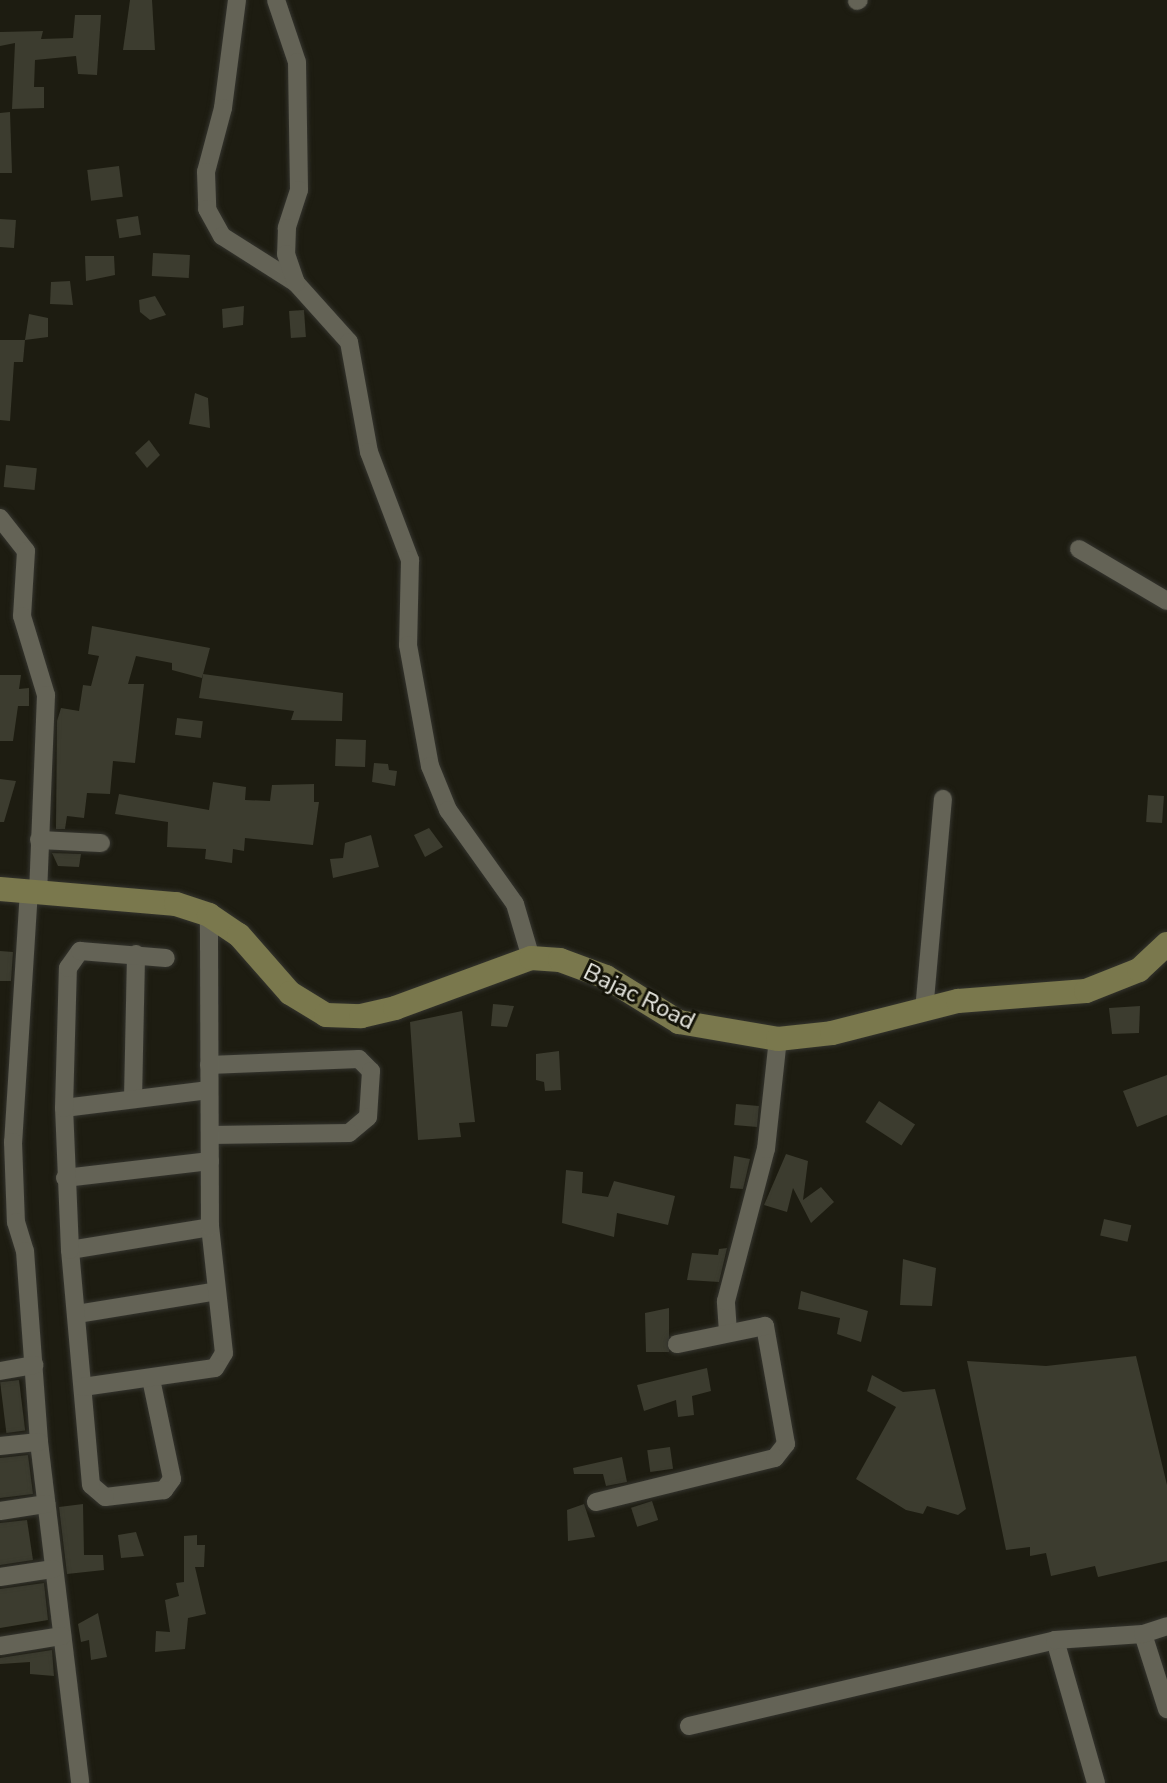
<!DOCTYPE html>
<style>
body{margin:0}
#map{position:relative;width:1167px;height:1783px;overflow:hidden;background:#1d1c11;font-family:"Nunito Sans",sans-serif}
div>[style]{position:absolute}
.building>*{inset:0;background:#3c3c2f;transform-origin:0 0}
.roads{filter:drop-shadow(0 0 2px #34342e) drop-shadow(0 0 2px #34342e)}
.street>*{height:18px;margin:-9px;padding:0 9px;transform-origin:9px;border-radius:9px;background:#646356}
.secondary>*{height:24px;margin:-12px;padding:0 12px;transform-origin:12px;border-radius:12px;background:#7a784d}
span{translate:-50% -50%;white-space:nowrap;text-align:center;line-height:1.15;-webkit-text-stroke:6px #141308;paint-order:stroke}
.street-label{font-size:24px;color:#eaeae3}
</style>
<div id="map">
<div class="building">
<div style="clip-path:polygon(130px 0,152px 0,155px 50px,123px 50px)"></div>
<div style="clip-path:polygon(75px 15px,101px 15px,97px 75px,78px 74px,76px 56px,35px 60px,34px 87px,44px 87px,44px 108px,12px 109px,15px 43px,0 46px,0 32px,43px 31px,41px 39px,73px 38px)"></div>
<div style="clip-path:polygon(10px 112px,12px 173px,0 173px,0 113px)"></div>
<div style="left:119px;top:166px;width:31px;height:32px;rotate:83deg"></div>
<div style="left:138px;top:216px;width:19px;height:22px;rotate:81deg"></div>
<div style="left:0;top:219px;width:16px;height:28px;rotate:4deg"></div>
<div style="left:153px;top:253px;width:37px;height:23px;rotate:3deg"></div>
<div style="clip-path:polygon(85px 256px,114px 256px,115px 275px,86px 281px)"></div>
<div style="clip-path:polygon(70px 281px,73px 305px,50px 304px,51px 282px)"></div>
<div style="clip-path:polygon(155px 296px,166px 315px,150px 320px,140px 312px,139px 300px)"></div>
<div style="clip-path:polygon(244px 306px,243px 325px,223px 328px,222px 309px)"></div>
<div style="left:304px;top:310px;width:27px;height:15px;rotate:86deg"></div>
<div style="clip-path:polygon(29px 314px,48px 318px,48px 337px,25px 340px)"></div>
<div style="clip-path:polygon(0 340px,25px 340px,23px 362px,14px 362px,10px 421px,0 420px)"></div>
<div style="clip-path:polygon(195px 393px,208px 398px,210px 428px,189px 424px)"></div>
<div style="clip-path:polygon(149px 440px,160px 455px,147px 468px,135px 453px)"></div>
<div style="left:6px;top:465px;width:31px;height:22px;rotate:6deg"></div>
<div style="clip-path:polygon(92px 626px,210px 648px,202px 678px,172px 670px,172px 663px,136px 656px,128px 684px,144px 684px,135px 763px,113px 761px,110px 794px,87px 793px,84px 818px,67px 816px,65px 829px,56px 829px,57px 721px,61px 708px,79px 711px,83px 685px,91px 686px,99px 656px,88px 654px)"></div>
<div style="clip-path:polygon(203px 674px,343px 693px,342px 721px,291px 720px,294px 711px,199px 698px)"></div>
<div style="clip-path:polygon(0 675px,21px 675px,19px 689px,29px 688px,29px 706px,18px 706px,13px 741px,0 741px)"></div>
<div style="left:177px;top:718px;width:26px;height:17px;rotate:7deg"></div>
<div style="left:336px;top:739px;width:30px;height:27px;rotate:2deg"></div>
<div style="clip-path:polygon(374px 763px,388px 764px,389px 770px,397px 771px,395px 786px,372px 782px)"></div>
<div style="clip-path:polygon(0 779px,16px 781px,4px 822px,0 822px)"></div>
<div style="clip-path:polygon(213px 782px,246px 787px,245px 800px,270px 801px,272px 785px,314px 784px,314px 802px,319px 802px,313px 845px,245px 838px,244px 851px,233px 849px,232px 863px,205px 859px,206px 849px,167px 847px,168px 822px,115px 814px,119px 794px,209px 810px)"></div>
<div style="left:1148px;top:795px;width:16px;height:27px;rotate:4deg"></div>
<div style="clip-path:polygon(429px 828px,443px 847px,425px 857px,414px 835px)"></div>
<div style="clip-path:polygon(371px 835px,379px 867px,333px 878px,330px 859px,343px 858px,345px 843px)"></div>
<div style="clip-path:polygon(52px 853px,81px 854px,79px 867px,58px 866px)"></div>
<div style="clip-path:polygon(0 951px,13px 952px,11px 981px,0 981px)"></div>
<div style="clip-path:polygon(493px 1004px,514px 1006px,507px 1027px,491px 1026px)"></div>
<div style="clip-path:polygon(1140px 1006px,1139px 1033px,1112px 1034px,1109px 1008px)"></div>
<div style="clip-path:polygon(462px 1011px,475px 1122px,459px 1123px,461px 1137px,418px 1140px,410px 1022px)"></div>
<div style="clip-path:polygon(559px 1051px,561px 1090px,545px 1091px,544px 1082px,536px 1080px,536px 1054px)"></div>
<div style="clip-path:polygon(1167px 1075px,1167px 1115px,1137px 1127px,1123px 1091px)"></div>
<div style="left:879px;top:1101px;width:43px;height:25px;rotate:33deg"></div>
<div style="left:736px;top:1104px;width:23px;height:21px;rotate:5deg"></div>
<div style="clip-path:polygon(786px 1154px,808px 1161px,803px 1200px,821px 1187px,834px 1202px,811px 1223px,793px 1188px,787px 1212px,764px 1205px)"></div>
<div style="clip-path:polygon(734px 1156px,750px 1159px,743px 1189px,730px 1188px)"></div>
<div style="clip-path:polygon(566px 1170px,583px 1172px,582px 1193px,608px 1197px,614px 1181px,675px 1196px,668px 1225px,617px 1213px,614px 1237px,562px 1223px)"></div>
<div style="left:1104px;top:1219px;width:28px;height:17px;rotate:13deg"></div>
<div style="clip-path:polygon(727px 1248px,719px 1282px,687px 1280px,692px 1253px,718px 1255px,719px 1249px)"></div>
<div style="clip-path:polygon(903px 1259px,936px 1268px,932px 1306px,900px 1305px)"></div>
<div style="clip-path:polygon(801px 1291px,868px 1311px,861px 1342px,837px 1334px,840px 1318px,798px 1309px)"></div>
<div style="clip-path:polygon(669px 1308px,669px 1352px,646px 1352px,645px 1313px)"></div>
<div style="clip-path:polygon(1136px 1356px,1167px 1485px,1167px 1561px,1098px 1577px,1095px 1566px,1051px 1576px,1046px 1553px,1030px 1556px,1030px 1547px,1006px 1550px,967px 1361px,1046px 1366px)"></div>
<div style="clip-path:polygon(707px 1368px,711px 1391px,692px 1396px,694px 1415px,678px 1417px,676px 1400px,644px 1411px,637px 1385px)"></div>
<div style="clip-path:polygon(872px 1375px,903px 1392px,935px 1389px,966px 1509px,958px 1515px,927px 1506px,923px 1514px,906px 1510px,856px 1479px,896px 1407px,867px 1391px)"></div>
<div style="left:19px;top:1380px;width:51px;height:19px;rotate:83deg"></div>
<div style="left:670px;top:1447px;width:22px;height:23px;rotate:82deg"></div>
<div style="clip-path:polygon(28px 1455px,33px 1494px,0 1498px,0 1458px)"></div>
<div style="clip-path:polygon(622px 1457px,627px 1482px,606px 1486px,603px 1474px,574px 1474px,573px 1468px)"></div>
<div style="left:652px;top:1501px;width:20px;height:22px;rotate:72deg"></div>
<div style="clip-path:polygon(83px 1504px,84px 1555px,103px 1555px,104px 1570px,67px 1574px,59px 1507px)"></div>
<div style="clip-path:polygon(584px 1504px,595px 1537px,568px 1541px,567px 1510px)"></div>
<div style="clip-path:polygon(27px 1520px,33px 1560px,0 1565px,0 1523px)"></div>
<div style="clip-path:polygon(136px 1532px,144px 1556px,121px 1558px,118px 1535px)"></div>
<div style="clip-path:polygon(197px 1535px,197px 1545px,205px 1545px,204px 1567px,195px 1567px,206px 1614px,188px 1618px,185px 1649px,155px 1652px,156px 1631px,170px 1632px,165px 1600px,179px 1596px,176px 1583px,184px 1582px,184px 1536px)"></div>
<div style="clip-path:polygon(44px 1583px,48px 1620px,0 1628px,0 1589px)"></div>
<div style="clip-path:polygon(98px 1613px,107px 1657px,91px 1660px,89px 1640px,81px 1642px,78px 1624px)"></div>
<div style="clip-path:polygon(52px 1650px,54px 1676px,30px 1674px,30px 1662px,0 1664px,0 1658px)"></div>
</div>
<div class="roads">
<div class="street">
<div style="left:237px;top:0;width:109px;rotate:97.4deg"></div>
<div style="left:223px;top:108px;width:66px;rotate:104.9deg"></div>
<div style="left:206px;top:172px;width:37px;rotate:88deg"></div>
<div style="left:207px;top:209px;width:31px;rotate:61deg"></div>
<div style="left:222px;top:236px;width:88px;rotate:32.4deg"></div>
<div style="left:296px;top:283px;width:79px;rotate:48.1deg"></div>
<div style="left:349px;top:342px;width:112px;rotate:79.7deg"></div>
<div style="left:369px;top:452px;width:116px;rotate:69.2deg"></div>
<div style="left:410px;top:560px;width:85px;rotate:91.3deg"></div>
<div style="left:408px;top:645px;width:123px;rotate:79.7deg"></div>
<div style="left:430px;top:766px;width:48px;rotate:67.8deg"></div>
<div style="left:448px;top:810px;width:115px;rotate:54.5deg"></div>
<div style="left:515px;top:904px;width:56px;rotate:73.5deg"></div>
<div style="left:276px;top:0;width:65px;rotate:71.3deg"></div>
<div style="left:297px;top:62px;width:128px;rotate:89.1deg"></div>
<div style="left:299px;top:190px;width:40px;rotate:108deg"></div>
<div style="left:287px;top:228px;width:26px;rotate:92deg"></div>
<div style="left:286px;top:254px;width:31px;rotate:71deg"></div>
<div style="left:857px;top:1px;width:2px;rotate:-27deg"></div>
<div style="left:0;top:518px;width:42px;rotate:51.8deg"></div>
<div style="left:26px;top:551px;width:65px;rotate:93.5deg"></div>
<div style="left:22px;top:616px;width:83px;rotate:73.1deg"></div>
<div style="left:46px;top:695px;width:196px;rotate:92.3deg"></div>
<div style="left:1079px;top:549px;width:102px;rotate:30.6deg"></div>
<div style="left:39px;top:840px;width:62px;rotate:2.8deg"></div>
<div style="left:29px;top:890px;width:253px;rotate:93.6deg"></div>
<div style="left:13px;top:1142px;width:80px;rotate:87.9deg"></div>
<div style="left:16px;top:1222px;width:30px;rotate:73deg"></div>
<div style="left:25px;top:1251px;width:192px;rotate:85.8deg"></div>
<div style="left:39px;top:1442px;width:343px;rotate:83.1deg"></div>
<div style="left:924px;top:1011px;width:213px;rotate:-84.9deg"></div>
<div style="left:209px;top:1065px;width:150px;rotate:-2.3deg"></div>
<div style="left:359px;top:1059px;width:17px;rotate:45deg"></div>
<div style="left:371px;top:1071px;width:46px;rotate:93.7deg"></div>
<div style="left:368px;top:1117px;width:25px;rotate:140deg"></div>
<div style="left:349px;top:1133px;width:139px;rotate:179.2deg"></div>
<div style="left:133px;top:1099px;width:145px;rotate:-88.8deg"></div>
<div style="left:64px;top:1108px;width:146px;rotate:-7.1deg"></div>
<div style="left:65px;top:1178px;width:146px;rotate:-6.7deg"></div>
<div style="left:70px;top:1250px;width:142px;rotate:-9.3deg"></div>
<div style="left:77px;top:1314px;width:142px;rotate:-9.3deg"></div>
<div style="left:728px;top:1332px;width:31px;rotate:-94deg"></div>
<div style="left:726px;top:1301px;width:157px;rotate:-75.3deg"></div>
<div style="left:766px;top:1149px;width:111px;rotate:-83.8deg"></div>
<div style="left:0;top:1371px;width:35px;rotate:-10deg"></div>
<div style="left:151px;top:1379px;width:102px;rotate:78.1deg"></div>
<div style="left:172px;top:1479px;width:14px;rotate:126deg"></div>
<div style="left:164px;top:1490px;width:59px;rotate:173.2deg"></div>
<div style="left:105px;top:1497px;width:18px;rotate:-139deg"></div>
<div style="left:91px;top:1485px;width:236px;rotate:-95.1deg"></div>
<div style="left:70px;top:1250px;width:142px;rotate:-92.4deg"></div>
<div style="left:64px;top:1108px;width:140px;rotate:-88.4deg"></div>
<div style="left:68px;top:968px;width:21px;rotate:-55deg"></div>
<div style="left:80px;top:951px;width:86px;rotate:4.7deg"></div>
<div style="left:83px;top:1387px;width:133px;rotate:-8.2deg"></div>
<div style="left:215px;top:1368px;width:17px;rotate:-59deg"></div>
<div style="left:224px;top:1353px;width:127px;rotate:-96.3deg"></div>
<div style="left:210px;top:1227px;width:312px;rotate:-90.2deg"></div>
<div style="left:0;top:1446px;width:39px;rotate:-6deg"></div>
<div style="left:596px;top:1502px;width:184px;rotate:-13.8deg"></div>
<div style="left:775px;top:1458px;width:18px;rotate:-52deg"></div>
<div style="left:786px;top:1444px;width:120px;rotate:-100.1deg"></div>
<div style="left:765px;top:1326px;width:90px;rotate:168.4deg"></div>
<div style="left:0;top:1511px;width:47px;rotate:-8.7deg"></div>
<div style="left:0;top:1577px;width:54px;rotate:-8.6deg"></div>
<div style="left:1143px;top:1634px;width:79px;rotate:72.3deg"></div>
<div style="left:1055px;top:1640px;width:149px;rotate:74deg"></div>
<div style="left:0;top:1646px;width:63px;rotate:-9.2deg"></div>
<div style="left:689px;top:1726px;width:376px;rotate:-13.2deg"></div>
<div style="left:1055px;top:1640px;width:88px;rotate:-3.9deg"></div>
<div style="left:1143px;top:1634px;width:25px;rotate:-18deg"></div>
</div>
<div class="secondary">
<div style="left:0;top:889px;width:177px;rotate:4.9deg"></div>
<div style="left:176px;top:904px;width:35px;rotate:18deg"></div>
<div style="left:209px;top:915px;width:36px;rotate:34deg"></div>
<div style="left:239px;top:935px;width:77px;rotate:48.7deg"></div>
<div style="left:290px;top:993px;width:42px;rotate:31.4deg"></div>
<div style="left:326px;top:1015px;width:35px;rotate:2deg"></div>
<div style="left:361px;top:1016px;width:35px;rotate:-13deg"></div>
<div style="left:395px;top:1008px;width:145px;rotate:-20.2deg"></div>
<div style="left:531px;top:958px;width:29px;rotate:4deg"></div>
<div style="left:560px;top:960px;width:49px;rotate:20.3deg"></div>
<div style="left:606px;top:977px;width:86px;rotate:31.7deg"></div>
<div style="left:679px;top:1022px;width:100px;rotate:9.7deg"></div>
<div style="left:778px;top:1039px;width:54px;rotate:-6.3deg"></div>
<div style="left:832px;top:1033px;width:130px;rotate:-14.3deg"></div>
<div style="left:958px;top:1001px;width:128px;rotate:-4.5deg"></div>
<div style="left:1086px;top:991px;width:57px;rotate:-21.6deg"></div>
<div style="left:1139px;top:970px;width:38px;rotate:-43deg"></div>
</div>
</div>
<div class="street-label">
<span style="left:639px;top:997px;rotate:26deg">Bajac Road</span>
</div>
</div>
